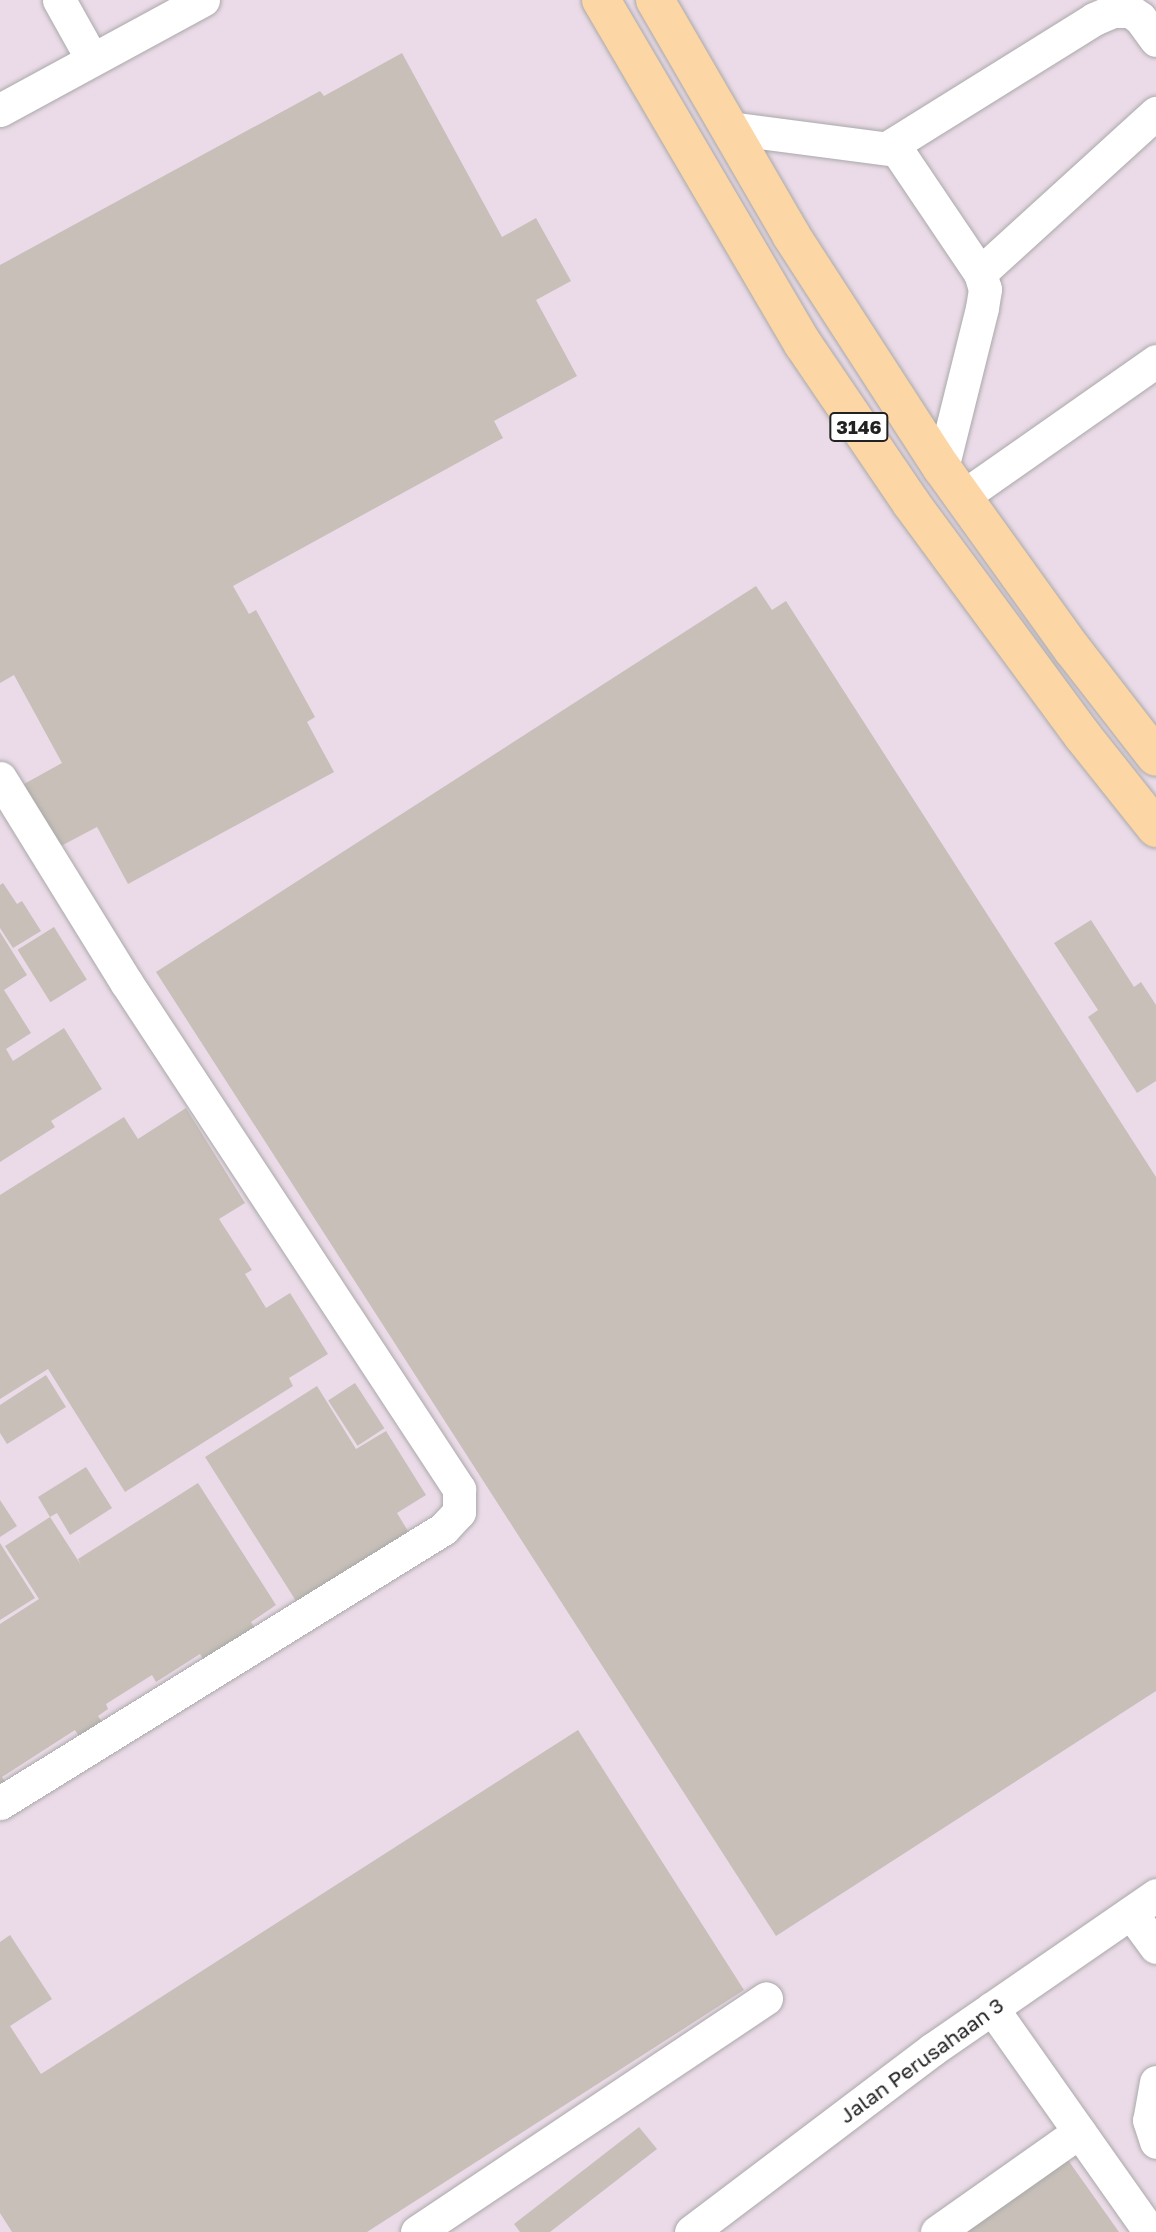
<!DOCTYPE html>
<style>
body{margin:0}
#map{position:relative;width:1156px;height:2232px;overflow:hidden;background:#f2efe9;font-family:"Golos Text",sans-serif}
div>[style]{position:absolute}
.industrial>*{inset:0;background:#ebdbe8;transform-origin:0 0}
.building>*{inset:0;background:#c7bfb8;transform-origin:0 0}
.roads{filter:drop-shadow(0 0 2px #a9a9a9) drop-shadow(0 0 2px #a9a9a9)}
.minor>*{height:33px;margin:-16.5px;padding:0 16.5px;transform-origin:16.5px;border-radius:16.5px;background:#fff}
.major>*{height:38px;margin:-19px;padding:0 19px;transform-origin:19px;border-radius:19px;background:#fcd6a4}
span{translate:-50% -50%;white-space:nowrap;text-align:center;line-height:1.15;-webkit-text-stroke:6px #fff;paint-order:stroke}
.shield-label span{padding:2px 5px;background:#fff;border:2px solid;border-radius:5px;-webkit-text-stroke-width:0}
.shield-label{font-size:19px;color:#222;font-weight:700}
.street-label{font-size:21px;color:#222}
</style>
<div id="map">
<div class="industrial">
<div style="left:0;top:0;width:1156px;height:2232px"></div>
</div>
<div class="building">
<div style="clip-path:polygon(402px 53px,502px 237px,536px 218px,571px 281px,536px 300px,577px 376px,494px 421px,503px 438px,233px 586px,249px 614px,256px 610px,315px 717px,307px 722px,334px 772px,128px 884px,97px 827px,59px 847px,24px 784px,62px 763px,14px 675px,0 683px,0 265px,320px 91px,324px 96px)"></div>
<div style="clip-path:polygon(756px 586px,772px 610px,786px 601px,1156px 1177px,1156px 1691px,776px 1936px,156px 972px)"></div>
<div style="clip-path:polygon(3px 883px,17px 904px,22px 901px,41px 931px,13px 948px,0 928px,0 885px)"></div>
<div style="clip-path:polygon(1091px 920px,1134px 987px,1141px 982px,1156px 1005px,1156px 1081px,1137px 1093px,1088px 1017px,1098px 1010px,1054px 943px)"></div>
<div style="left:54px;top:927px;width:62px;height:43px;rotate:58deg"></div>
<div style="clip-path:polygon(0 932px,27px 975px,4px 990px,31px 1033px,6px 1049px,13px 1061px,64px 1028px,102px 1089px,51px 1121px,55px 1127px,0 1162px)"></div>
<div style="clip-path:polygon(186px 1108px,245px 1203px,219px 1219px,252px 1270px,245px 1274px,266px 1308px,290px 1293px,328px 1354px,289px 1378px,293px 1386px,125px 1492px,48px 1369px,0 1399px,0 1195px,124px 1117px,138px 1139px)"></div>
<div style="clip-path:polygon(46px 1375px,66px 1407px,7px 1444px,0 1433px,0 1405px)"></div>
<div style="left:355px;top:1383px;width:54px;height:32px;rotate:57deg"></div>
<div style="clip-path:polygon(317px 1386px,356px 1449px,386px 1431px,426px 1495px,397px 1513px,414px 1541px,303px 1612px,205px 1457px)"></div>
<div style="clip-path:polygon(86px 1467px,112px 1508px,70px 1535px,57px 1513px,50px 1517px,38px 1497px)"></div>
<div style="clip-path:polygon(198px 1483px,276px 1605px,251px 1622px,261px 1638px,210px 1670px,200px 1654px,156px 1682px,152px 1675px,106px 1704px,108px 1709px,98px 1716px,110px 1734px,87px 1749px,75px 1730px,2px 1777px,12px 1793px,0 1801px,0 1624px,39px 1599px,5px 1546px,50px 1517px,81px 1565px,78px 1559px)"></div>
<div style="clip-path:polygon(0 1500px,17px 1526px,0 1537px)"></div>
<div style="clip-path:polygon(0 1543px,35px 1598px,0 1620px)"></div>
<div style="clip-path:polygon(578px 1730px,744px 1990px,367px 2232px,12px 2232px,0 2213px,0 1942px,10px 1935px,52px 1999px,10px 2026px,41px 2074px)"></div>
<div style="clip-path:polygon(639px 2127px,657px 2149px,550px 2232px,520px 2232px,514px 2224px)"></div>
<div style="clip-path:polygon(1063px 2153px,1119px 2232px,953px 2232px)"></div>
</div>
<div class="roads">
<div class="minor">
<div style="left:59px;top:0;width:68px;rotate:60.8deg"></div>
<div style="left:0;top:110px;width:231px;rotate:-28.5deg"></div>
<div style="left:729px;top:128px;width:169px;rotate:7.5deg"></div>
<div style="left:897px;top:150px;width:148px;rotate:56deg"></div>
<div style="left:980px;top:273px;width:17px;rotate:73deg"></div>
<div style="left:985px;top:289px;width:19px;rotate:99deg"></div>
<div style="left:982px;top:308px;width:165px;rotate:104deg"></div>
<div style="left:887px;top:148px;width:244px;rotate:-31.9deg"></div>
<div style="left:1094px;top:19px;width:21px;rotate:-23deg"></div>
<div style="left:1113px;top:11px;width:17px"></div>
<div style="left:1130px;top:11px;width:12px;rotate:35deg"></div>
<div style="left:1140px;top:18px;width:27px;rotate:54deg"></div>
<div style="left:980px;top:273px;width:238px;rotate:-42.3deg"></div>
<div style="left:962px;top:497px;width:237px;rotate:-35deg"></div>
<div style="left:0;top:778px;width:240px;rotate:58.3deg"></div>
<div style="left:126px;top:982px;width:607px;rotate:56.7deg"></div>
<div style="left:459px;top:1489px;width:23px;rotate:90deg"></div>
<div style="left:459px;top:1512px;width:23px;rotate:133deg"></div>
<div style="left:443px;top:1529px;width:521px;rotate:148.26deg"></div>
<div style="left:1131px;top:1913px;width:42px;rotate:53.7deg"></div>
<div style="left:992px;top:2008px;width:274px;rotate:54.8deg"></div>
<div style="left:1156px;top:2082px;width:39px;rotate:100deg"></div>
<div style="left:1149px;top:2120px;width:23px;rotate:72deg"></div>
<div style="left:417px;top:2232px;width:420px;rotate:-33.8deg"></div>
<div style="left:691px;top:2232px;width:303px;rotate:-37.1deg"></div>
<div style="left:933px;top:2049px;width:271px;rotate:-34.6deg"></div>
<div style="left:937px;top:2232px;width:174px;rotate:-35.2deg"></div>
</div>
<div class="major">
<div style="left:601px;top:0;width:399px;rotate:59.6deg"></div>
<div style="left:803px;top:344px;width:192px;rotate:55.8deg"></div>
<div style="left:911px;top:503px;width:288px;rotate:53.6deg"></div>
<div style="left:1082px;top:735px;width:119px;rotate:51.5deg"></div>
<div style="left:655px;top:0;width:272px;rotate:59.9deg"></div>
<div style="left:791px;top:235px;width:278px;rotate:57.1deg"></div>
<div style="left:942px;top:468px;width:224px;rotate:54.3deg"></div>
<div style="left:1073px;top:650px;width:135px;rotate:52.2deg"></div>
</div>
</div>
<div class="shield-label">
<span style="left:859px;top:427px">3146</span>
</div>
<div class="street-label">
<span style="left:921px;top:2060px;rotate:-36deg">Jalan Perusahaan 3</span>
</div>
</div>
